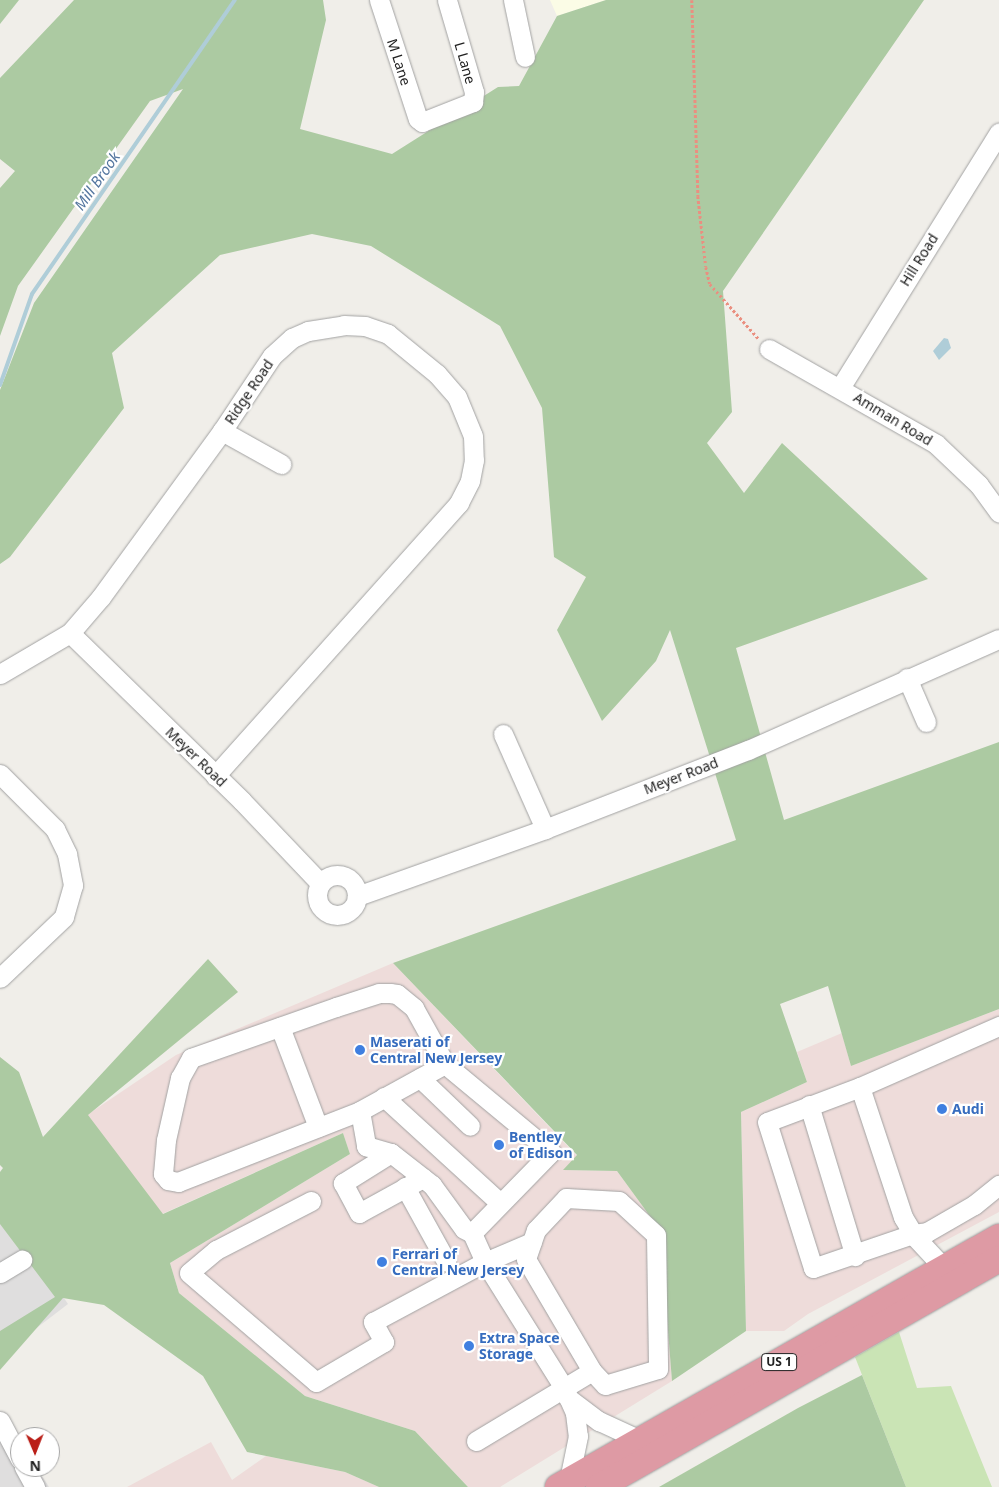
<!DOCTYPE html>
<style>
body{margin:0}
#map{position:relative;width:999px;height:1487px;overflow:hidden;background:#f0eee9;font-family:"Noto Sans",sans-serif}
div>[style]{position:absolute}
.residential>*{inset:0;background:#dfdede}
.commercial>*{inset:0;background:#eedcda}
.education>*{inset:0;background:#fbfce6}
.grass>*{inset:0;background:#cae4b5}
.forest>*{inset:0;background:#accaa2}
.water>*{inset:0;background:#afcdd8}
.stream>*{height:4px;margin:-2px;padding:0 2px;transform-origin:2px;border-radius:2px;background:#afcdd8}
.path>*{height:2.5px;margin-top:-1.25px;transform-origin:0;background:repeating-linear-gradient(90deg,#ea8f80 0 2.5px,transparent 0 5px)}
.roads{filter:drop-shadow(0 0 1px #a2a2a2) drop-shadow(0 0 1px #a2a2a2)}
.minor>*{height:19px;margin:-9.5px;padding:0 9.5px;transform-origin:9.5px;border-radius:9.5px;background:#fff}
.minor>.ring{margin:-9.5px;padding:0;box-sizing:content-box;background:none;border:19px solid #fff;border-radius:50%}
.highway>*{height:26px;margin:-13px;padding:0 13px;transform-origin:13px;border-radius:13px;background:#de9aa4}
.dots>*{width:14px;height:14px;translate:-50% -50%;box-sizing:border-box;border:2px solid #fff;border-radius:50%}
span{translate:-50% -50%;white-space:nowrap;text-align:center;line-height:1.15;-webkit-text-stroke:4.5px #fff;paint-order:stroke}
.shield-label span{padding:1px 4px;background:#fff;border:1px solid;border-radius:4px;-webkit-text-stroke-width:0}
.shield-label{font-size:12px;color:#212121;font-weight:700}
.street-label{font-size:14px;color:#212121}
.shop-label{font-size:14px;color:#366cbe;font-weight:700}
.left{translate:0 -50%;text-align:left}
.water-label{font-size:15px;color:#54769f;font-style:italic}
.north{position:absolute;left:10px;top:1427px;width:50px;height:50px;box-sizing:border-box;background:#fff;border:1px solid #a6a6a6;border-radius:50%;rotate:179deg;font-size:14px;font-weight:700;line-height:20px;text-align:center;color:#212121}
.north::after{content:'';display:block;margin:auto;width:18px;height:22px;background:#ba1f18;clip-path:polygon(50% 0,100% 100%,50% 72%,0 100%)}
</style>
<div id="map">
<div class="residential">
<div style="clip-path:polygon(0 1206px,68px 1304px,0 1356px)"></div>
<div style="clip-path:polygon(0 1414px,20px 1467px,36px 1467px,49px 1487px,0 1487px)"></div>
</div>
<div class="commercial">
<div style="clip-path:polygon(393px 963px,577px 1156px,564px 1170px,617px 1171px,660px 1230px,672px 1381px,500px 1487px,468px 1487px,415px 1431px,305px 1396px,179px 1293px,170px 1263px,350px 1154px,343px 1133px,162px 1214px,87px 1115px,176px 1055px)"></div>
<div style="clip-path:polygon(999px 1009px,999px 1212px,808px 1314px,784px 1331px,746px 1331px,741px 1112px,807px 1082px,797px 1052px,842px 1033px,851px 1066px)"></div>
<div style="clip-path:polygon(211px 1442px,232px 1480px,266px 1456px,345px 1472px,379px 1487px,127px 1487px)"></div>
</div>
<div class="education">
<div style="clip-path:polygon(550px 0,606px 0,557px 16px)"></div>
</div>
<div class="grass">
<div style="clip-path:polygon(899px 1332px,917px 1388px,951px 1386px,992px 1487px,906px 1487px,855px 1357px)"></div>
</div>
<div class="forest">
<div style="clip-path:polygon(0 0,19px 0,0 24px)"></div>
<div style="clip-path:polygon(74px 0,323px 0,326px 20px,300px 129px,392px 154px,498px 87px,519px 86px,557px 16px,606px 0,924px 0,723px 291px,732px 412px,707px 443px,744px 493px,782px 443px,928px 579px,736px 648px,784px 820px,999px 742px,999px 1009px,851px 1066px,828px 986px,780px 1004px,807px 1082px,741px 1112px,746px 1331px,672px 1381px,660px 1230px,617px 1171px,563px 1170px,577px 1155px,393px 963px,736px 840px,670px 630px,656px 661px,602px 721px,557px 630px,586px 577px,554px 557px,542px 408px,500px 326px,371px 246px,312px 234px,220px 255px,112px 353px,124px 408px,10px 557px,0 564px,0 390px,34px 303px,183px 89px,150px 101px,18px 286px,0 336px,0 188px,15px 171px,0 159px,0 78px)"></div>
<div style="clip-path:polygon(208px 959px,238px 992px,88px 1115px,163px 1214px,343px 1133px,350px 1154px,170px 1263px,179px 1293px,305px 1396px,415px 1431px,468px 1487px,379px 1487px,345px 1472px,247px 1452px,203px 1376px,104px 1305px,63px 1298px,0 1370px,0 1331px,55px 1297px,0 1224px,0 1172px,3px 1168px,0 1165px,0 1057px,19px 1072px,43px 1137px)"></div>
<div style="clip-path:polygon(862px 1375px,906px 1487px,659px 1487px,798px 1408px)"></div>
</div>
<div class="water">
<div style="clip-path:polygon(944px 338px,948px 339px,951px 348px,939px 360px,933px 351px)"></div>
</div>
<div class="stream">
<div style="left:0;top:385px;width:96px;rotate:-70.6deg"></div>
<div style="left:32px;top:294px;width:357px;rotate:-55.4deg"></div>
</div>
<div class="path">
<div style="left:692px;top:0;width:196px;rotate:88.2deg"></div>
<div style="left:698px;top:196px;width:71px;rotate:83.6deg"></div>
<div style="left:706px;top:267px;width:17px;rotate:77deg"></div>
<div style="left:710px;top:284px;width:74px;rotate:48.3deg"></div>
</div>
<div class="roads">
<div class="minor">
<div style="left:379px;top:0;width:125px;rotate:71.9deg"></div>
<div style="left:418px;top:119px;width:5px;rotate:37deg"></div>
<div style="left:422px;top:122px;width:55px;rotate:-21.4deg"></div>
<div style="left:473px;top:102px;width:10px;rotate:-84deg"></div>
<div style="left:474px;top:92px;width:96px;rotate:-106.4deg"></div>
<div style="left:513px;top:0;width:58px;rotate:78.1deg"></div>
<div style="left:769px;top:349px;width:192px;rotate:29.6deg"></div>
<div style="left:936px;top:444px;width:59px;rotate:43.6deg"></div>
<div style="left:979px;top:485px;width:34px;rotate:54deg"></div>
<div style="left:840px;top:388px;width:301px;rotate:-58.1deg"></div>
<div style="left:222px;top:431px;width:68px;rotate:29.2deg"></div>
<div style="left:70px;top:633px;width:240px;rotate:44.3deg"></div>
<div style="left:242px;top:801px;width:113px;rotate:46.4deg"></div>
<div style="left:0;top:674px;width:81px;rotate:-30.4deg"></div>
<div style="left:70px;top:633px;width:48px;rotate:-49.3deg"></div>
<div style="left:101px;top:597px;width:205px;rotate:-53.9deg"></div>
<div style="left:222px;top:431px;width:90px;rotate:-56.3deg"></div>
<div style="left:272px;top:356px;width:27px;rotate:-42deg"></div>
<div style="left:292px;top:338px;width:17px;rotate:-24deg"></div>
<div style="left:308px;top:331px;width:36px;rotate:-9deg"></div>
<div style="left:344px;top:325px;width:21px;rotate:3deg"></div>
<div style="left:365px;top:326px;width:24px;rotate:19deg"></div>
<div style="left:388px;top:334px;width:63px;rotate:39.2deg"></div>
<div style="left:437px;top:374px;width:30px;rotate:49deg"></div>
<div style="left:457px;top:397px;width:42px;rotate:67.7deg"></div>
<div style="left:473px;top:436px;width:24px;rotate:88deg"></div>
<div style="left:474px;top:460px;width:21px;rotate:101deg"></div>
<div style="left:470px;top:481px;width:25px;rotate:117deg"></div>
<div style="left:459px;top:503px;width:366px;rotate:131.8deg"></div>
<div style="left:907px;top:678px;width:48px;rotate:66.6deg"></div>
<div style="left:503px;top:734px;width:104px;rotate:66.1deg"></div>
<div style="left:0;top:774px;width:78px;rotate:45deg"></div>
<div style="left:55px;top:829px;width:28px;rotate:64deg"></div>
<div style="left:67px;top:854px;width:32px;rotate:79deg"></div>
<div style="left:73px;top:885px;width:33px;rotate:106deg"></div>
<div style="left:64px;top:917px;width:88px;rotate:136.4deg"></div>
<div class="ring" style="left:317px;top:875px;width:21px;height:21px"></div>
<div style="left:357px;top:896px;width:200px;rotate:-19.6deg"></div>
<div style="left:545px;top:829px;width:218px;rotate:-21.3deg"></div>
<div style="left:748px;top:750px;width:274px;rotate:-23.9deg"></div>
<div style="left:280px;top:1027px;width:107px;rotate:69.2deg"></div>
<div style="left:420px;top:1078px;width:69px;rotate:43.8deg"></div>
<div style="left:860px;top:1087px;width:99px;rotate:159.4deg"></div>
<div style="left:767px;top:1122px;width:153px;rotate:72.5deg"></div>
<div style="left:813px;top:1268px;width:106px;rotate:-18.8deg"></div>
<div style="left:913px;top:1234px;width:14px;rotate:-8deg"></div>
<div style="left:927px;top:1232px;width:54px;rotate:-29.9deg"></div>
<div style="left:974px;top:1205px;width:32px;rotate:-39deg"></div>
<div style="left:384px;top:1097px;width:157px;rotate:42.4deg"></div>
<div style="left:809px;top:1105px;width:158px;rotate:73.1deg"></div>
<div style="left:360px;top:1111px;width:195px;rotate:158.7deg"></div>
<div style="left:178px;top:1182px;width:10px;rotate:-169deg"></div>
<div style="left:168px;top:1180px;width:8px;rotate:-130deg"></div>
<div style="left:163px;top:1174px;width:34px;rotate:-85deg"></div>
<div style="left:166px;top:1140px;width:64px;rotate:-77.3deg"></div>
<div style="left:180px;top:1078px;width:23px;rotate:-61deg"></div>
<div style="left:191px;top:1058px;width:154px;rotate:-19.4deg"></div>
<div style="left:336px;top:1007px;width:45px;rotate:-18deg"></div>
<div style="left:379px;top:993px;width:11px"></div>
<div style="left:390px;top:993px;width:7px;rotate:8deg"></div>
<div style="left:397px;top:994px;width:22px;rotate:39deg"></div>
<div style="left:414px;top:1008px;width:64px;rotate:61deg"></div>
<div style="left:391px;top:1153px;width:57px;rotate:148deg"></div>
<div style="left:343px;top:1183px;width:34px;rotate:62deg"></div>
<div style="left:359px;top:1213px;width:73px;rotate:-28.7deg"></div>
<div style="left:405px;top:1187px;width:85px;rotate:61deg"></div>
<div style="left:566px;top:1198px;width:53px;rotate:3.2deg"></div>
<div style="left:619px;top:1201px;width:50px;rotate:42.6deg"></div>
<div style="left:656px;top:1235px;width:134px;rotate:89.1deg"></div>
<div style="left:658px;top:1369px;width:55px;rotate:163.2deg"></div>
<div style="left:605px;top:1385px;width:19px;rotate:-133deg"></div>
<div style="left:592px;top:1371px;width:130px;rotate:-120.5deg"></div>
<div style="left:526px;top:1259px;width:31px;rotate:-71deg"></div>
<div style="left:536px;top:1230px;width:44px;rotate:-46.8deg"></div>
<div style="left:311px;top:1201px;width:107px;rotate:152.7deg"></div>
<div style="left:216px;top:1250px;width:35px;rotate:140deg"></div>
<div style="left:189px;top:1273px;width:167px;rotate:40.6deg"></div>
<div style="left:316px;top:1382px;width:79px;rotate:-30.5deg"></div>
<div style="left:384px;top:1342px;width:23px;rotate:-119deg"></div>
<div style="left:373px;top:1322px;width:127px;rotate:-28.2deg"></div>
<div style="left:485px;top:1262px;width:51px;rotate:-23.1deg"></div>
<div style="left:472px;top:1233px;width:113px;rotate:-45.7deg"></div>
<div style="left:551px;top:1152px;width:138px;rotate:-140.3deg"></div>
<div style="left:445px;top:1064px;width:97px;rotate:151.1deg"></div>
<div style="left:360px;top:1111px;width:36px;rotate:80deg"></div>
<div style="left:366px;top:1146px;width:26px;rotate:16deg"></div>
<div style="left:391px;top:1153px;width:52px;rotate:38deg"></div>
<div style="left:432px;top:1185px;width:54px;rotate:54deg"></div>
<div style="left:464px;top:1229px;width:9px;rotate:27deg"></div>
<div style="left:472px;top:1233px;width:32px;rotate:66deg"></div>
<div style="left:485px;top:1262px;width:149px;rotate:57.9deg"></div>
<div style="left:564px;top:1388px;width:27px;rotate:66deg"></div>
<div style="left:575px;top:1413px;width:23px;rotate:83deg"></div>
<div style="left:578px;top:1436px;width:45px;rotate:101.6deg"></div>
<div style="left:944px;top:1268px;width:42px;rotate:-133.1deg"></div>
<div style="left:915px;top:1237px;width:23px;rotate:-121deg"></div>
<div style="left:903px;top:1217px;width:137px;rotate:-108.3deg"></div>
<div style="left:860px;top:1087px;width:152px;rotate:-23.7deg"></div>
<div style="left:0;top:1273px;width:26px;rotate:-31deg"></div>
<div style="left:568px;top:1398px;width:39px;rotate:37deg"></div>
<div style="left:599px;top:1421px;width:45px;rotate:24.9deg"></div>
<div style="left:0;top:1421px;width:43px;rotate:62.2deg"></div>
<div style="left:476px;top:1441px;width:135px;rotate:-31.1deg"></div>
<div style="left:24px;top:1467px;width:23px;rotate:61deg"></div>
</div>
<div class="highway">
<div style="left:558px;top:1487px;width:507px;rotate:-29.55deg"></div>
<div style="left:599px;top:1487px;width:460px;rotate:-29.7deg"></div>
</div>
</div>
<div class="dots">
<div style="left:360px;top:1050px;background:#3f7fe0"></div>
<div style="left:942px;top:1109px;background:#3f7fe0"></div>
<div style="left:499px;top:1145px;background:#3f7fe0"></div>
<div style="left:382px;top:1262px;background:#3f7fe0"></div>
<div style="left:469px;top:1346px;background:#3f7fe0"></div>
</div>
<div class="shield-label">
<span style="left:779px;top:1362px">US 1</span>
</div>
<div class="street-label">
<span style="left:399px;top:62px;rotate:72deg">M Lane</span>
<span style="left:465px;top:63px;rotate:74deg">L Lane</span>
<span style="left:919px;top:260px;rotate:-58deg">Hill Road</span>
<span style="left:249px;top:392px;rotate:-56deg">Ridge Road</span>
<span style="left:893px;top:419px;rotate:31deg">Amman Road</span>
<span style="left:196px;top:757px;rotate:44deg">Meyer Road</span>
<span style="left:681px;top:776px;rotate:-21deg">Meyer Road</span>
</div>
<div class="shop-label">
<span class="left" style="left:370px;top:1050px">Maserati of<br>Central New Jersey</span>
<span class="left" style="left:952px;top:1109px">Audi</span>
<span class="left" style="left:509px;top:1145px">Bentley<br>of Edison</span>
<span class="left" style="left:392px;top:1262px">Ferrari of<br>Central New Jersey</span>
<span class="left" style="left:479px;top:1346px">Extra Space<br>Storage</span>
</div>
<div class="water-label">
<span style="left:97px;top:181px;rotate:-55deg">Mill Brook</span>
</div>
<div class="north">N</div>
</div>
